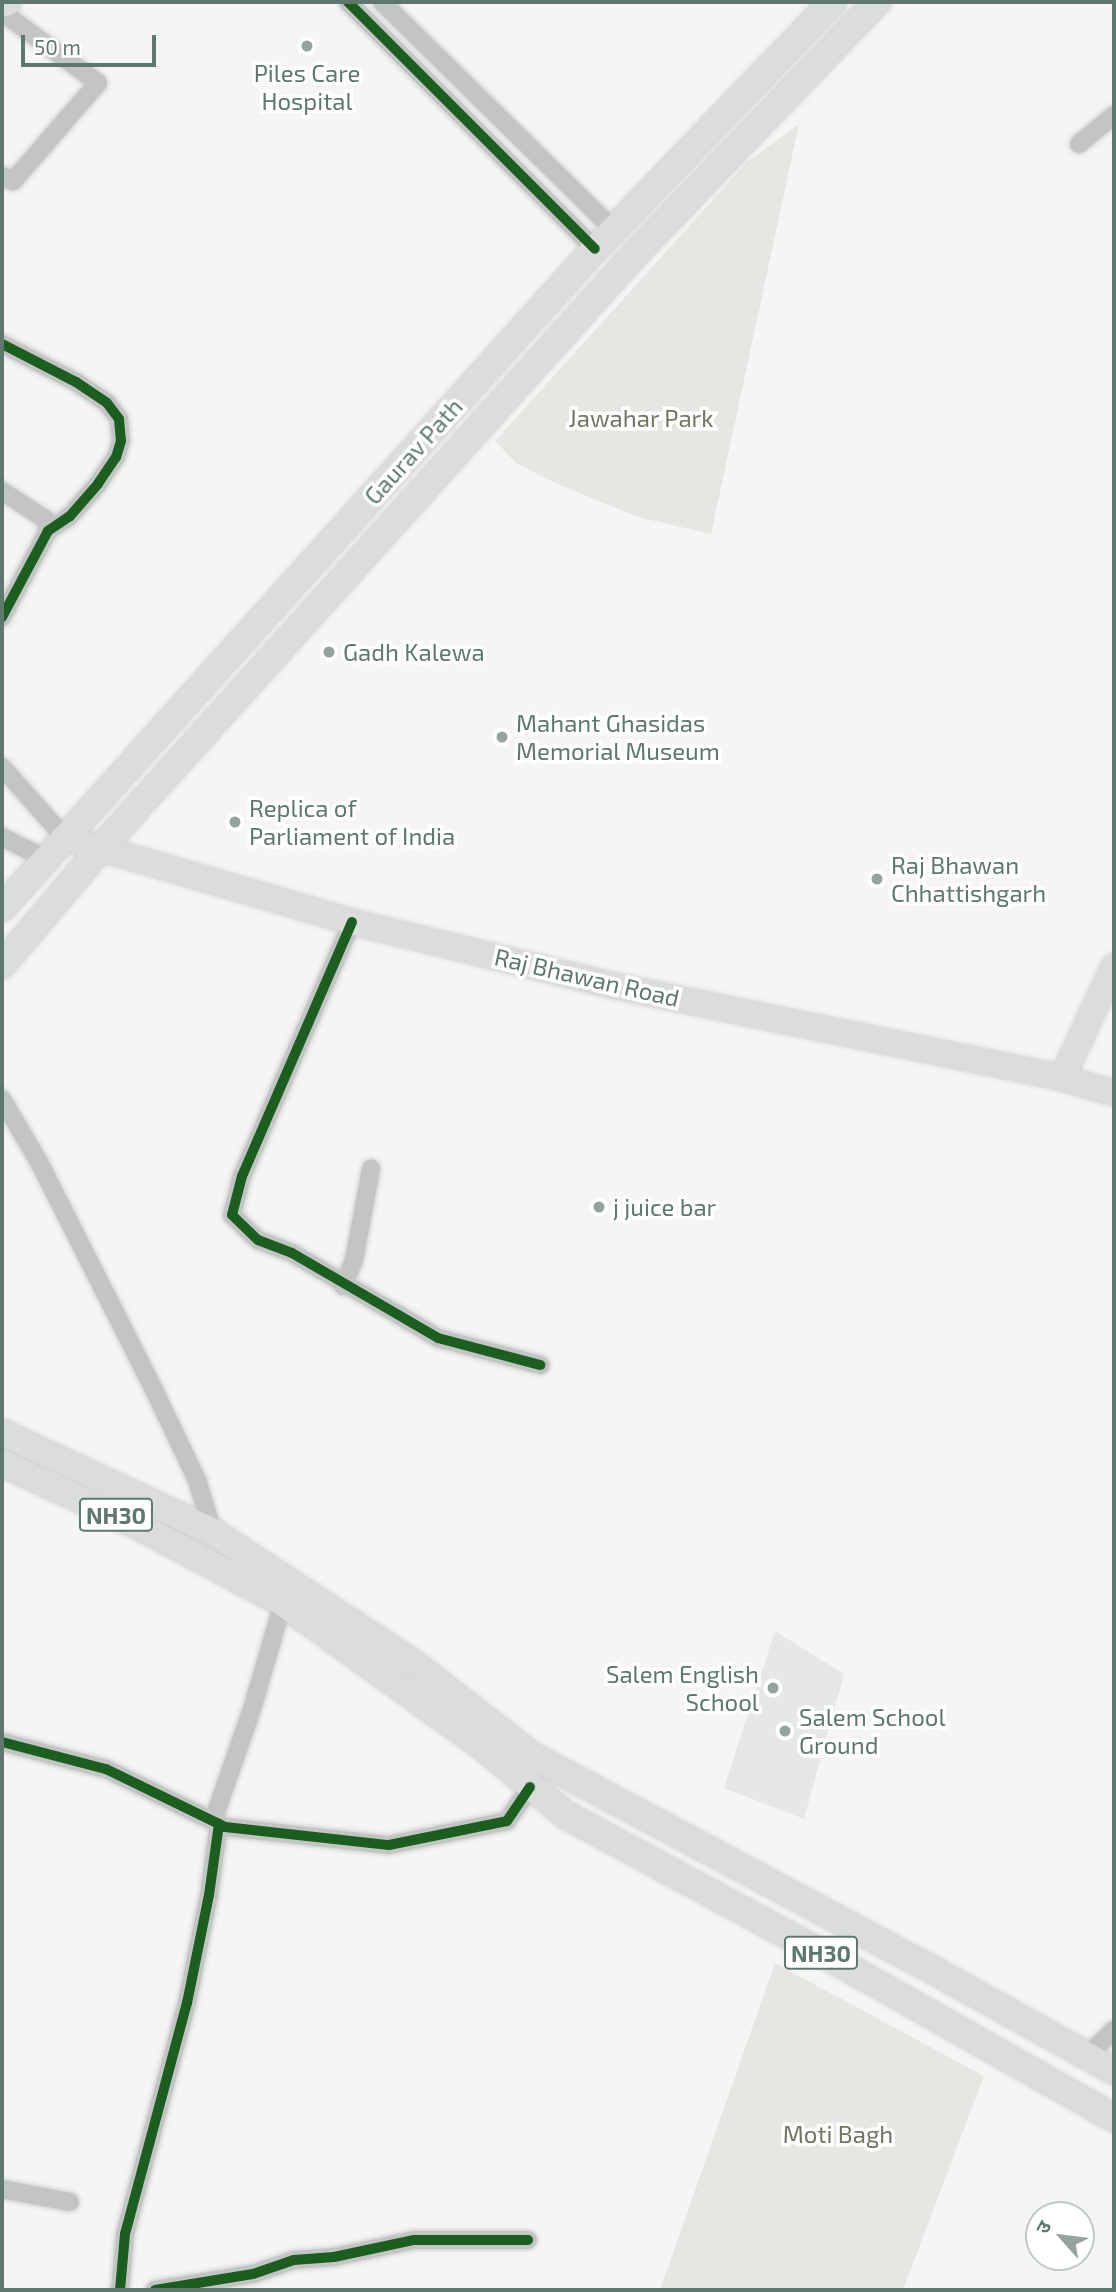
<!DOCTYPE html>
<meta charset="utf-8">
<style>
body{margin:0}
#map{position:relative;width:1116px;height:2292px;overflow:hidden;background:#f6f5f5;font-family:"Exo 2","Noto Sans Devanagari",sans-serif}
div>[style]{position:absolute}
.built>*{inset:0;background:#e6e7e7}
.green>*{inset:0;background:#e7e6e2}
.roads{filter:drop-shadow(0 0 2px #d0d1d0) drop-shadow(0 0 2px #d0d1d0)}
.street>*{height:18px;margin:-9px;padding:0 9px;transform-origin:9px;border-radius:9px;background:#c3c5c5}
.secondary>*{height:24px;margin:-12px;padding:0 12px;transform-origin:12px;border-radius:12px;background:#dbdcdc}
.primary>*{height:26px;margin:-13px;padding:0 13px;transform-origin:13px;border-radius:13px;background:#dbdcdc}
.cycleway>*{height:10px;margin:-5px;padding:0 5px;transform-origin:5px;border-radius:5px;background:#1b5e20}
.dots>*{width:19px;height:19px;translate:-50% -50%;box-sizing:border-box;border:4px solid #fff;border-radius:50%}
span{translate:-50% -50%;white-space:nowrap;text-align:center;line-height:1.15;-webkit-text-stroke:7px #fff;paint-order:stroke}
.shield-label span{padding:2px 5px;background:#fff;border:2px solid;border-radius:5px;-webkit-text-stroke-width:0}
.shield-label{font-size:23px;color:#5f786e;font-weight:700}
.poi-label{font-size:24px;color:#5f786e}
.left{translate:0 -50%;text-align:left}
.right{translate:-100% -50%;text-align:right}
.park-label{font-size:24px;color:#757462}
.street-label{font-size:24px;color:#5f786e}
.frame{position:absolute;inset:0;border:4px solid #5f786e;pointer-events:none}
.north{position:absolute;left:1025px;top:2201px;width:70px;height:70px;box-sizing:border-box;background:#fff;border:2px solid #bfc9c5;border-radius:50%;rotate:298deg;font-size:19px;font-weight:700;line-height:28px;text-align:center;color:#5f786e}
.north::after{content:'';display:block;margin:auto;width:24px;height:32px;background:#94a49d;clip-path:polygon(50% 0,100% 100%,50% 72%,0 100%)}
.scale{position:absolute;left:21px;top:35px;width:135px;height:32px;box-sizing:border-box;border:4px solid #5f786e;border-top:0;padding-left:9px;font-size:21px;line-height:24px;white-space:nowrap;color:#5f786e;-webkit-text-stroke:5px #fff;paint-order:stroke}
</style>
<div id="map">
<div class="built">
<div style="clip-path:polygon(775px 1631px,844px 1674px,804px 1819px,724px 1788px)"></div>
</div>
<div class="green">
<div style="clip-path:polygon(799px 124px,711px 534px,638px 517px,553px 482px,516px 463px,495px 441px,747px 162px)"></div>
<div style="clip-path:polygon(775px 1963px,984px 2076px,903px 2290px,660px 2290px)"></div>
</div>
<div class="roads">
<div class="street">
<div style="left:348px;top:2px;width:349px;rotate:45deg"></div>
<div style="left:382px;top:2px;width:325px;rotate:44.5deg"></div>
<div style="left:2px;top:12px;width:119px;rotate:36.5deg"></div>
<div style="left:98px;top:83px;width:130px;rotate:130.9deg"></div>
<div style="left:13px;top:181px;width:12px;rotate:-156deg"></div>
<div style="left:1079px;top:144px;width:45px;rotate:-39.6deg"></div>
<div style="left:2px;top:344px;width:83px;rotate:27.2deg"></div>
<div style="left:76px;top:382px;width:37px;rotate:34deg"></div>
<div style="left:107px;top:403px;width:20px;rotate:53deg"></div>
<div style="left:119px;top:419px;width:22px;rotate:85deg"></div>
<div style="left:121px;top:441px;width:17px;rotate:107deg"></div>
<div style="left:116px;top:457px;width:32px;rotate:124deg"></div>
<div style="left:98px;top:484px;width:43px;rotate:131.2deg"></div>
<div style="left:70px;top:516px;width:27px;rotate:146deg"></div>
<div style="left:48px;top:531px;width:98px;rotate:118.1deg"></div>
<div style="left:2px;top:491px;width:51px;rotate:33.1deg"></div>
<div style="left:45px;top:519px;width:12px;rotate:76deg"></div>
<div style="left:2px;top:767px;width:95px;rotate:48.4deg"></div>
<div style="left:2px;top:837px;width:49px;rotate:26.6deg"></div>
<div style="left:352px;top:922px;width:277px;rotate:113.4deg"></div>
<div style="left:242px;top:1176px;width:40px;rotate:104.4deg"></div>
<div style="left:232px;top:1215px;width:36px;rotate:44deg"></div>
<div style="left:258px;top:1240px;width:36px;rotate:21deg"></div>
<div style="left:292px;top:1253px;width:169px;rotate:30.2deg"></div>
<div style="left:438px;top:1338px;width:106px;rotate:14.8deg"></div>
<div style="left:2px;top:1099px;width:73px;rotate:59.6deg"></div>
<div style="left:39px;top:1162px;width:258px;rotate:63.2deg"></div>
<div style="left:155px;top:1392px;width:98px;rotate:64.5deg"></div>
<div style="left:197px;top:1480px;width:54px;rotate:72.9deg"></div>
<div style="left:343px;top:1286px;width:28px;rotate:-67deg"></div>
<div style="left:354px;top:1260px;width:93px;rotate:-79.4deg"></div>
<div style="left:2px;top:1742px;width:107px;rotate:14.6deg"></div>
<div style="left:106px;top:1769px;width:132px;rotate:26deg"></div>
<div style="left:225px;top:1827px;width:165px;rotate:6.3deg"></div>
<div style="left:389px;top:1845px;width:120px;rotate:-11.5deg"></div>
<div style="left:507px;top:1821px;width:41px;rotate:-55.9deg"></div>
<div style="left:213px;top:1821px;width:122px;rotate:-70.8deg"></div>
<div style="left:253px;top:1706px;width:107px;rotate:-73.8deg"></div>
<div style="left:1088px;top:2055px;width:36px;rotate:-44deg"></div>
<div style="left:2px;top:2189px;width:69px;rotate:10.8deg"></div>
<div style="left:120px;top:2290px;width:56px;rotate:-84.9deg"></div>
<div style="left:125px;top:2234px;width:239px;rotate:-75deg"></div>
<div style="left:187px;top:2003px;width:110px;rotate:-78.5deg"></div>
<div style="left:209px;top:1895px;width:72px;rotate:-82deg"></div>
<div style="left:155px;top:2290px;width:99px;rotate:-9.3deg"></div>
<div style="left:253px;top:2274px;width:43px;rotate:-18.9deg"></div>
<div style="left:294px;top:2260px;width:40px;rotate:-4.3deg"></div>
<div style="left:334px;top:2257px;width:82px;rotate:-12deg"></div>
<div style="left:414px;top:2240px;width:114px"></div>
</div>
<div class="secondary">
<div style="left:65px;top:838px;width:299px;rotate:16.3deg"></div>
<div style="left:352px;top:922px;width:271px;rotate:13.7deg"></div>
<div style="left:615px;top:986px;width:456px;rotate:11.6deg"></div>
<div style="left:1062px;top:1078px;width:54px;rotate:16.1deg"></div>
<div style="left:1062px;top:1078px;width:123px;rotate:-65.1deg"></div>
</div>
<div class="primary">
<div style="left:2px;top:4px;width:6px;rotate:-18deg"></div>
<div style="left:2px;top:908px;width:887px;rotate:-48.02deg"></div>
<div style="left:595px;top:249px;width:343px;rotate:-46.1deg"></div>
<div style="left:2px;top:965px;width:152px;rotate:-49.8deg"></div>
<div style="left:100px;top:849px;width:803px;rotate:-48.03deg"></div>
<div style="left:637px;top:252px;width:347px;rotate:-46.2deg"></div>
<div style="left:2px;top:1433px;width:233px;rotate:25.1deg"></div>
<div style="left:213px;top:1532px;width:240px;rotate:33.3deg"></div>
<div style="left:414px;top:1664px;width:150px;rotate:37.9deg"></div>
<div style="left:532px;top:1756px;width:442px;rotate:28.1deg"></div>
<div style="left:922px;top:1964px;width:220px;rotate:29.1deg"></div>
<div style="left:2px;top:1463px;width:151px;rotate:24.7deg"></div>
<div style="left:139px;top:1526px;width:163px;rotate:28.1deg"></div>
<div style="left:283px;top:1603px;width:240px;rotate:35.7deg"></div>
<div style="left:478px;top:1743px;width:114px;rotate:39.3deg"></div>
<div style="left:566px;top:1815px;width:311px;rotate:28.4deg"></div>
<div style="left:840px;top:1963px;width:315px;rotate:29.5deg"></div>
</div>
</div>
<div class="cycleway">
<div style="left:348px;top:2px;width:349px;rotate:45deg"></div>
<div style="left:2px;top:344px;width:83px;rotate:27.2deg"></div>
<div style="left:76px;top:382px;width:37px;rotate:34deg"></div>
<div style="left:107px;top:403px;width:20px;rotate:53deg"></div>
<div style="left:119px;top:419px;width:22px;rotate:85deg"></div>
<div style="left:121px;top:441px;width:17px;rotate:107deg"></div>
<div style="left:116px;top:457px;width:32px;rotate:124deg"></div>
<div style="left:98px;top:484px;width:43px;rotate:131.2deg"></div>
<div style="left:70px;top:516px;width:27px;rotate:146deg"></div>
<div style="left:48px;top:531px;width:98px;rotate:118.1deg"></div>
<div style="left:352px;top:922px;width:277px;rotate:113.4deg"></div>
<div style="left:242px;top:1176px;width:40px;rotate:104.4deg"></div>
<div style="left:232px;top:1215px;width:36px;rotate:44deg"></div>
<div style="left:258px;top:1240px;width:36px;rotate:21deg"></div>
<div style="left:292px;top:1253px;width:169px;rotate:30.2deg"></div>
<div style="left:438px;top:1338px;width:106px;rotate:14.8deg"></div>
<div style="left:2px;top:1742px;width:107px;rotate:14.6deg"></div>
<div style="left:106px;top:1769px;width:132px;rotate:26deg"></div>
<div style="left:225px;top:1827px;width:165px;rotate:6.3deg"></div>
<div style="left:389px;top:1845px;width:120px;rotate:-11.5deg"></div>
<div style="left:507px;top:1821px;width:41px;rotate:-55.9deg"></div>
<div style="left:120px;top:2290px;width:56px;rotate:-84.9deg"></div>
<div style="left:125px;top:2234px;width:239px;rotate:-75deg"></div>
<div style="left:187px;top:2003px;width:110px;rotate:-78.5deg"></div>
<div style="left:209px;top:1895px;width:72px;rotate:-82deg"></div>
<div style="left:155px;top:2290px;width:99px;rotate:-9.3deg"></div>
<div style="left:253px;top:2274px;width:43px;rotate:-18.9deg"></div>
<div style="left:294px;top:2260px;width:40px;rotate:-4.3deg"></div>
<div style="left:334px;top:2257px;width:82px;rotate:-12deg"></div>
<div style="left:414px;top:2240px;width:114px"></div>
</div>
<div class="dots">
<div style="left:307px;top:46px;background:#94a49d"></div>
<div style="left:329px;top:652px;background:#94a49d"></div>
<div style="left:502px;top:737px;background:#94a49d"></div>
<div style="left:235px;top:822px;background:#94a49d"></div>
<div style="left:877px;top:879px;background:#94a49d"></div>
<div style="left:599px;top:1207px;background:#94a49d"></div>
<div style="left:773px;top:1688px;background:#94a49d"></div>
<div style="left:785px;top:1731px;background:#94a49d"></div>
</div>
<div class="shield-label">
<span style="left:116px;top:1515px">NH30</span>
<span style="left:821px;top:1953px">NH30</span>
</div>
<div class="poi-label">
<span style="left:307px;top:87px">Piles Care<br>Hospital</span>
<span class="left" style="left:343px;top:652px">Gadh Kalewa</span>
<span class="left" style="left:516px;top:737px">Mahant Ghasidas<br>Memorial Museum</span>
<span class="left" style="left:249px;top:822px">Replica of<br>Parliament of India</span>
<span class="left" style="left:891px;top:879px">Raj Bhawan<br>Chhattishgarh</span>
<span class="left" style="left:613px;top:1207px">j juice bar</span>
<span class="right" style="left:759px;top:1688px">Salem English<br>School</span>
<span class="left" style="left:799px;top:1731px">Salem School<br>Ground</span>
</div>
<div class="park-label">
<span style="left:641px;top:418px">Jawahar Park</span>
<span style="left:838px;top:2134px">Moti Bagh</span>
</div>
<div class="street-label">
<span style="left:413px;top:451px;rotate:-48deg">Gaurav Path</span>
<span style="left:587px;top:977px;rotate:13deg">Raj Bhawan Road</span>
</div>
<div class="frame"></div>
<div class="north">उ</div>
<div class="scale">50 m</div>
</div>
